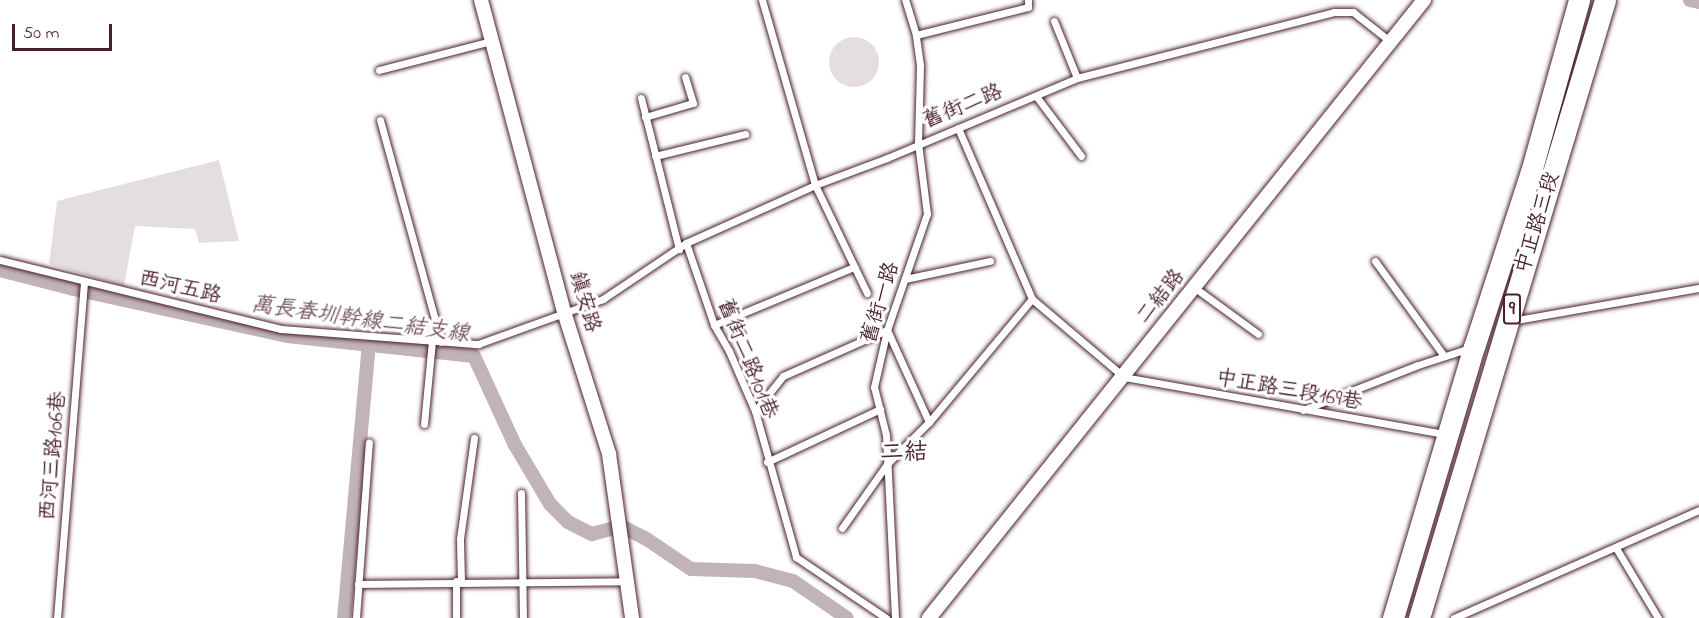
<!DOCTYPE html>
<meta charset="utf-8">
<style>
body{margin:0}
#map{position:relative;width:1699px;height:618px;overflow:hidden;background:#fff;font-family:"Indie Flower","LXGW WenKai TC",sans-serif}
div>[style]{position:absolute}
.green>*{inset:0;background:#e5dee0}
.round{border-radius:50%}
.canal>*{height:14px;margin:-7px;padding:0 7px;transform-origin:7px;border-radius:7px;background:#c1b3b6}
.roads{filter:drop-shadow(0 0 2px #4a1f2b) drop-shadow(0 0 2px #4a1f2b)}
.lane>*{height:7px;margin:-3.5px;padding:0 3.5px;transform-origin:3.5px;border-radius:3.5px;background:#fff}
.street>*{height:14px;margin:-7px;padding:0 7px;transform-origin:7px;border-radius:7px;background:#fff}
.primary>*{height:21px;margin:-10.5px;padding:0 10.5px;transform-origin:10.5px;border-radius:10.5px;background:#fff}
span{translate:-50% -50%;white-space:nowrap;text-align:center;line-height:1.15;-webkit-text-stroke:6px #fff;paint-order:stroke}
.shield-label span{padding:2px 4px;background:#fff;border:2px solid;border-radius:4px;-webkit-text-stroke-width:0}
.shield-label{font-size:20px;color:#4a1f2b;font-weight:700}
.street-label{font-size:21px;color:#4a1f2b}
.water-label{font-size:22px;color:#74535c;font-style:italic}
.quarter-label{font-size:24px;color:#4a1f2b}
.scale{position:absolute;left:12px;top:24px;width:100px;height:27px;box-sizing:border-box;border:3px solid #4a1f2b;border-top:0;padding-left:8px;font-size:18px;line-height:21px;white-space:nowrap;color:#4a1f2b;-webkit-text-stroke:4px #fff;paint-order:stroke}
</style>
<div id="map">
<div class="green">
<div class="round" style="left:829px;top:37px;width:50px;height:50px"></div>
<div style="clip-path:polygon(219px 160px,239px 241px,199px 243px,195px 229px,135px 226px,124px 286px,49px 264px,57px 201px)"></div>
</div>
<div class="canal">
<div style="left:1690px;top:0;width:9px;rotate:13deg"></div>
<div style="left:0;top:270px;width:76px;rotate:14.4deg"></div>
<div style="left:74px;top:289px;width:218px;rotate:12.4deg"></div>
<div style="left:287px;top:336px;width:188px;rotate:6.1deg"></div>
<div style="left:474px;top:356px;width:98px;rotate:65.3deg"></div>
<div style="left:515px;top:445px;width:69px;rotate:59.3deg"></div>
<div style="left:550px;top:504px;width:25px;rotate:45deg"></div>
<div style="left:568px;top:522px;width:27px;rotate:27deg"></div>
<div style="left:592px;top:534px;width:30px;rotate:-15deg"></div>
<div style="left:621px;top:526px;width:27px;rotate:27deg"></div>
<div style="left:645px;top:538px;width:55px;rotate:34deg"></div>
<div style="left:691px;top:569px;width:64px;rotate:1.8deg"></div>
<div style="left:755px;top:571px;width:39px;rotate:15deg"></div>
<div style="left:793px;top:581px;width:65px;rotate:34.4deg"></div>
<div style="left:344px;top:618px;width:275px;rotate:-84.8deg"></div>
</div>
<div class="roads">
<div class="lane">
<div style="left:762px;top:0;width:192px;rotate:74deg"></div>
<div style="left:815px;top:185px;width:120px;rotate:64.3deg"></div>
<div style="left:1054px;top:21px;width:61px;rotate:68deg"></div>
<div style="left:916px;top:35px;width:115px;rotate:-14deg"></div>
<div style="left:1028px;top:7px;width:7px;rotate:-90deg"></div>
<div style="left:379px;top:70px;width:116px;rotate:-14.5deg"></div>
<div style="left:1036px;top:96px;width:75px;rotate:53.1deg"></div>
<div style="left:641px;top:98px;width:156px;rotate:75.9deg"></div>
<div style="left:645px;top:117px;width:50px;rotate:-16.3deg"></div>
<div style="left:693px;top:103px;width:27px;rotate:-107deg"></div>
<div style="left:380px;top:120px;width:230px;rotate:74.6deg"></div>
<div style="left:958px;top:128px;width:186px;rotate:66.6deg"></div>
<div style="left:1032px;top:299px;width:121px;rotate:40.3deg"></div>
<div style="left:1124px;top:377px;width:326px;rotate:10.1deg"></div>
<div style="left:655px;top:156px;width:93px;rotate:-13.7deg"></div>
<div style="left:686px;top:243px;width:87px;rotate:71.1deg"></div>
<div style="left:714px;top:325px;width:30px;rotate:60deg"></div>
<div style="left:729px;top:351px;width:65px;rotate:66.6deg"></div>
<div style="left:755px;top:411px;width:152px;rotate:74.3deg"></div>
<div style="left:796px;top:557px;width:109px;rotate:34.1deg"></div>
<div style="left:0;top:260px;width:289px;rotate:13.8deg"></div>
<div style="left:281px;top:329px;width:198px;rotate:4.4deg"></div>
<div style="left:478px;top:344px;width:133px;rotate:-19.8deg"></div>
<div style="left:603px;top:299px;width:100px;rotate:-34deg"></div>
<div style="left:686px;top:243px;width:141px;rotate:-24.2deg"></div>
<div style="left:815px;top:185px;width:77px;rotate:-20.6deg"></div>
<div style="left:887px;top:158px;width:206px;rotate:-22.8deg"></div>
<div style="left:1077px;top:78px;width:265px;rotate:-14.4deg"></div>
<div style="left:1334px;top:12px;width:19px"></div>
<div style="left:1353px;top:12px;width:48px;rotate:38.3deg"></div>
<div style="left:1375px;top:261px;width:117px;rotate:54deg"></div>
<div style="left:905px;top:279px;width:87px;rotate:-12deg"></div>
<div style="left:1195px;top:288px;width:78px;rotate:36.1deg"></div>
<div style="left:1511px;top:321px;width:191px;rotate:-10deg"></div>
<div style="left:714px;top:325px;width:152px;rotate:-22.5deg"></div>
<div style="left:1303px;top:410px;width:123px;rotate:-21.4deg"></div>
<div style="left:1418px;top:365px;width:55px;rotate:-18.1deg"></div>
<div style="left:755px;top:411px;width:45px;rotate:-51.3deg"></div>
<div style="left:783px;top:376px;width:114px;rotate:-23.9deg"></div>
<div style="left:887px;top:330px;width:101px;rotate:65.5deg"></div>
<div style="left:424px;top:424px;width:83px;rotate:-84.5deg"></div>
<div style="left:767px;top:462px;width:125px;rotate:-25.1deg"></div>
<div style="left:521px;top:493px;width:125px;rotate:89.1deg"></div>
<div style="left:842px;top:528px;width:78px;rotate:-54.9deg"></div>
<div style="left:887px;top:464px;width:59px;rotate:-45deg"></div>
<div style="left:929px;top:422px;width:160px;rotate:-50.1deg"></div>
<div style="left:1616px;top:548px;width:82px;rotate:59deg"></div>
<div style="left:456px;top:581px;width:37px;rotate:90deg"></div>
<div style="left:461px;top:581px;width:42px;rotate:-91.4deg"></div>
<div style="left:460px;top:539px;width:102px;rotate:-82.1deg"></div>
<div style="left:358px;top:584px;width:269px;rotate:-0.6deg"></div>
<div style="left:57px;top:618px;width:337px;rotate:-85.4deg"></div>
<div style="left:356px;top:618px;width:176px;rotate:-85.8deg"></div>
<div style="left:895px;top:618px;width:183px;rotate:-92.8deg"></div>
<div style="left:886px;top:435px;width:49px;rotate:-104deg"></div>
<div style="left:874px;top:387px;width:58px;rotate:-77.2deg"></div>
<div style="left:887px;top:330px;width:123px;rotate:-71deg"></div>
<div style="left:927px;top:214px;width:72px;rotate:-97.2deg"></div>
<div style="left:918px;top:143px;width:78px;rotate:-88.5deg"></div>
<div style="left:920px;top:65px;width:30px;rotate:-98deg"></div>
<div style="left:916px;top:35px;width:37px;rotate:-107deg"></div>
<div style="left:1454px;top:618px;width:268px;rotate:-23.8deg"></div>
</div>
<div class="street">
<div style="left:481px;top:0;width:326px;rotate:75.1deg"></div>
<div style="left:565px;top:315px;width:146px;rotate:72.4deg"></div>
<div style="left:609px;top:454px;width:166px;rotate:82deg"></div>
<div style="left:929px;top:618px;width:792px;rotate:-51.31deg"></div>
</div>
<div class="primary">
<div style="left:1393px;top:618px;width:283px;rotate:-73.4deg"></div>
<div style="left:1474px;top:347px;width:184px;rotate:-72deg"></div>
<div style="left:1531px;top:172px;width:179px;rotate:-74.4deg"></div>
<div style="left:1419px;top:618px;width:645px;rotate:-73.25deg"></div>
</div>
</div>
<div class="shield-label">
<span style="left:1512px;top:309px">9</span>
</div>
<div class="street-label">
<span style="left:963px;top:107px;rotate:-22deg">舊街二路</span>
<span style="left:1538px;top:223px;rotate:-73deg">中正路三段</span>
<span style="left:180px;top:288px;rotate:13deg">西河五路</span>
<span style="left:1161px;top:297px;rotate:-51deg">二結路</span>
<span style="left:584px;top:302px;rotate:74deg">鎮安路</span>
<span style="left:881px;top:303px;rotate:-73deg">舊街一路</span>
<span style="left:747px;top:359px;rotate:68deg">舊街二路101巷</span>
<span style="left:1289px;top:391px;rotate:10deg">中正路三段169巷</span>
<span style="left:54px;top:456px;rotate:-85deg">西河三路106巷</span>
</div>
<div class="water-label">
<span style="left:360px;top:321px;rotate:8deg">萬長春圳幹線二結支線</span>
</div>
<div class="quarter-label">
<span style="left:904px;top:454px">二結</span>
</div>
<div class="scale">50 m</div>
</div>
